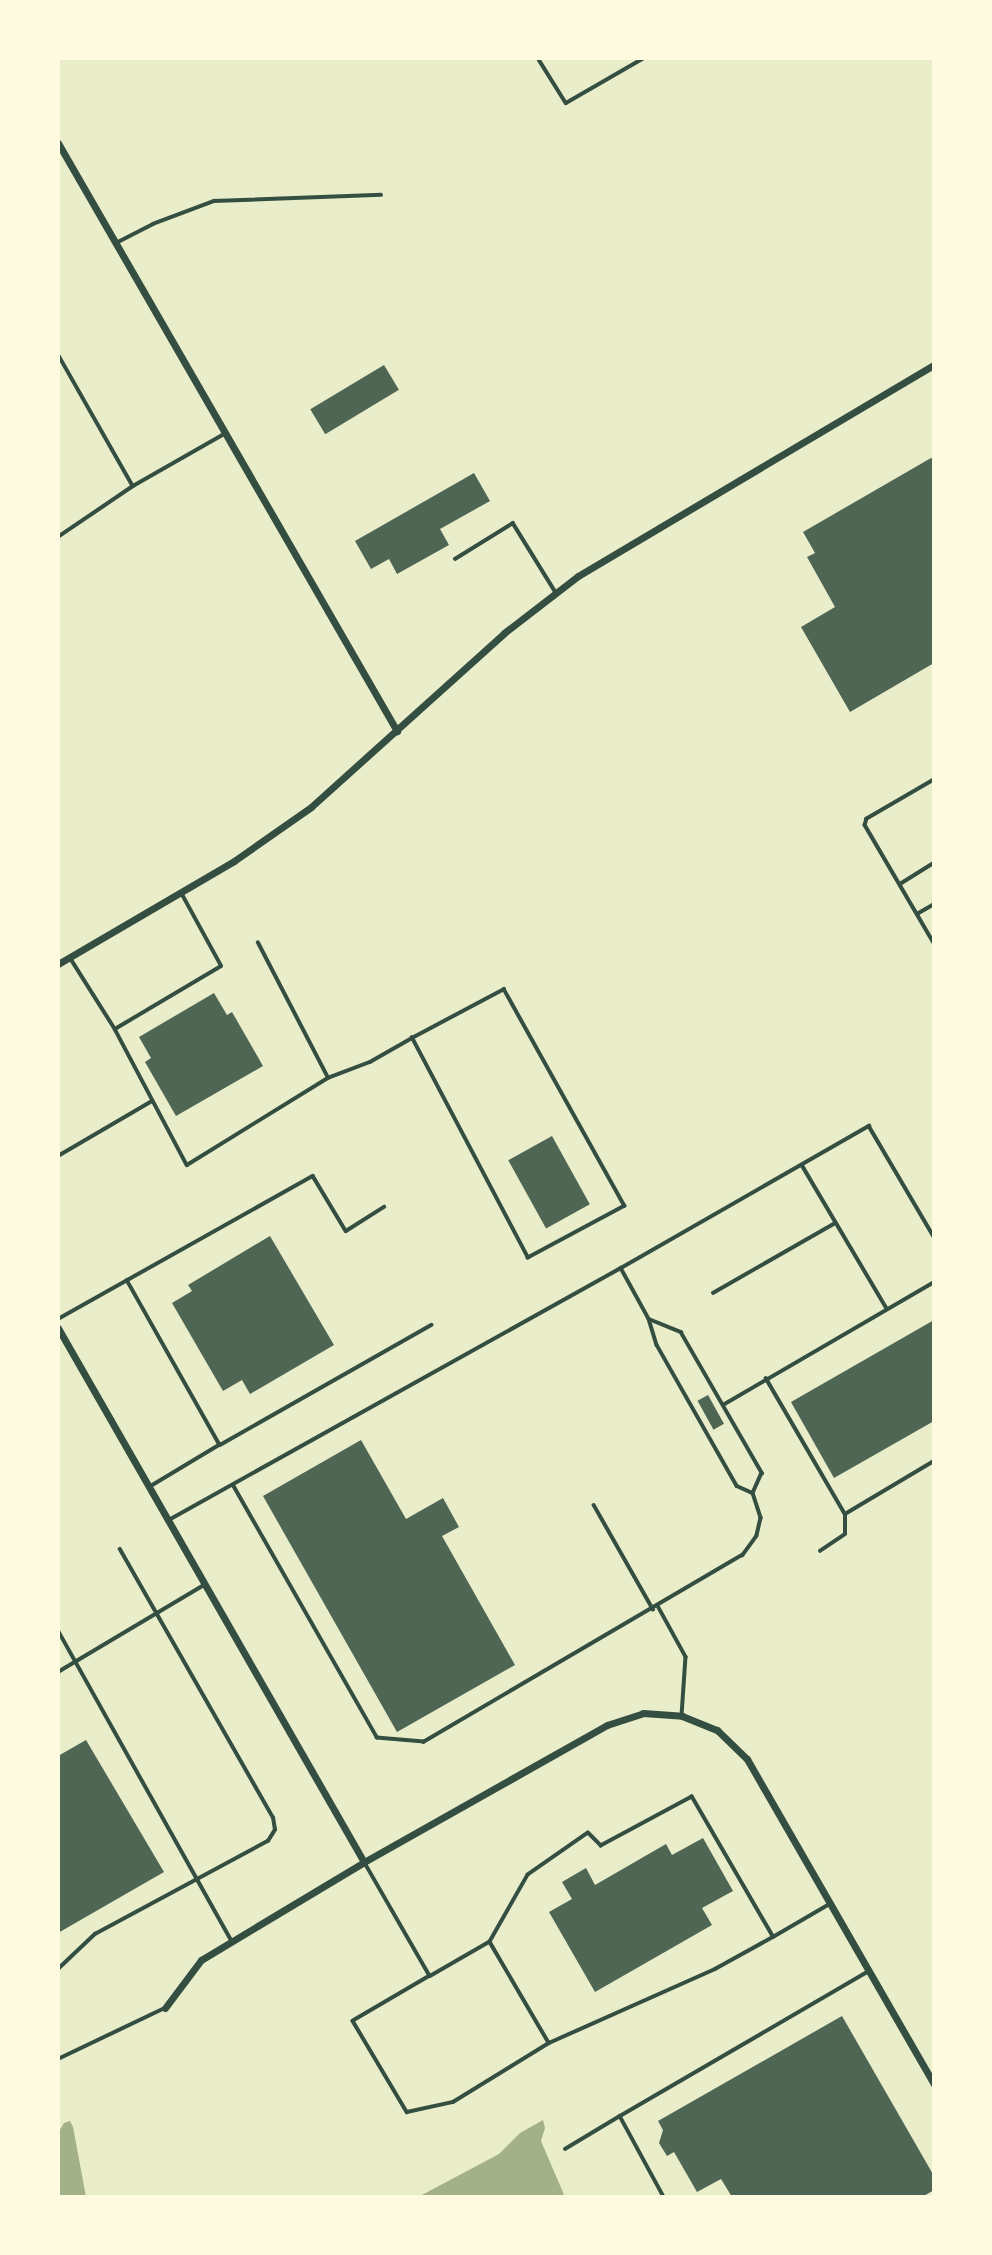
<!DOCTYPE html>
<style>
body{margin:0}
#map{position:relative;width:992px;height:2255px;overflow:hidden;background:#e9edc9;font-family:Quicksand,sans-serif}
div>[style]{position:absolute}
.water>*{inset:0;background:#a3b18a}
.building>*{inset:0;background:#4f6655;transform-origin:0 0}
.service>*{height:3.5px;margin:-1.75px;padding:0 1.75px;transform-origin:1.75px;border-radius:1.75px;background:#344e41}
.minor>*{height:7px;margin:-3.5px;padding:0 3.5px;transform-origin:3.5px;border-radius:3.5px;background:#344e41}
span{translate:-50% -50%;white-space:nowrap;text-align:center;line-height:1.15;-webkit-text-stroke:6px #fefae0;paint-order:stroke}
.frame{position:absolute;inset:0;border:60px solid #fefae0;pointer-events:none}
</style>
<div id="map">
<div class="water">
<div style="clip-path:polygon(543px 2120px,545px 2128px,541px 2141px,565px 2197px,418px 2197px,499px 2154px,520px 2133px)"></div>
<div style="clip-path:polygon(70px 2121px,73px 2127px,86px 2197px,58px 2197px,58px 2133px,64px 2123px)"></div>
</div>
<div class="building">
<div style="left:384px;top:365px;width:29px;height:86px;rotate:59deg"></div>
<div style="clip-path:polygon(931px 458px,934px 459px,934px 663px,850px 712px,801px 627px,835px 607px,807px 557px,815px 553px,803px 532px)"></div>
<div style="clip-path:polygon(474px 473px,490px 501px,440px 529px,449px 545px,397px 574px,389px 559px,371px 569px,355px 541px)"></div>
<div style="clip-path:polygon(214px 993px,227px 1015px,232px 1012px,263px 1066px,176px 1116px,145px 1062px,151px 1058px,139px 1037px)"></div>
<div style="left:552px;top:1136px;width:78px;height:50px;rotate:61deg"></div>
<div style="clip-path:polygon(270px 1236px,334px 1345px,250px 1394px,242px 1380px,223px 1391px,172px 1303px,192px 1291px,188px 1285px)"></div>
<div style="clip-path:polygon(934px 1320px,934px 1421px,834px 1478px,791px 1402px)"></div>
<div style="left:708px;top:1395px;width:33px;height:12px;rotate:61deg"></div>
<div style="clip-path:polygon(361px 1440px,406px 1519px,443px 1498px,459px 1527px,442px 1536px,515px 1665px,397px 1732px,263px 1496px)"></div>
<div style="clip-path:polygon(86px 1740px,164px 1872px,58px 1933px,58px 1756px)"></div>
<div style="clip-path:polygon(703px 1838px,733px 1891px,702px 1908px,712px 1925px,595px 1992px,549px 1912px,572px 1899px,562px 1882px,586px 1868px,595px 1885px,666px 1844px,672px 1855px)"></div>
<div style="clip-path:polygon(842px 2016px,934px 2176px,934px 2190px,922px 2197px,732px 2197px,721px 2179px,697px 2192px,674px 2152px,667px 2156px,659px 2143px,663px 2130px,658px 2121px)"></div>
</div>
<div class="service">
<div style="left:538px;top:58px;width:53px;rotate:58.1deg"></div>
<div style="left:566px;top:103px;width:90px;rotate:-30deg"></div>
<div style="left:118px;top:242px;width:39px;rotate:-27deg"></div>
<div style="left:153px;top:224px;width:65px;rotate:-20.7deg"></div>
<div style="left:214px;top:201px;width:167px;rotate:-2.1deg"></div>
<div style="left:58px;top:354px;width:152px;rotate:60.4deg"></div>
<div style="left:133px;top:486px;width:105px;rotate:-29.7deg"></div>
<div style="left:58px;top:537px;width:91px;rotate:-34.2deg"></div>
<div style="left:455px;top:559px;width:68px;rotate:-31.8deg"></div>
<div style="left:513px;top:523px;width:80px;rotate:58.3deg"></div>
<div style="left:934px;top:780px;width:78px;rotate:149.8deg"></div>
<div style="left:867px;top:819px;width:6px;rotate:108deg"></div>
<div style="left:865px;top:825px;width:137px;rotate:59.7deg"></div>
<div style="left:900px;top:884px;width:40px;rotate:-32deg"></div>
<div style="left:917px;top:914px;width:20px;rotate:-30deg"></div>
<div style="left:71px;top:959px;width:83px;rotate:57.8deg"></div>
<div style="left:115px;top:1029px;width:123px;rotate:-30.7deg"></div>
<div style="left:221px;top:966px;width:83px;rotate:-118.7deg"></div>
<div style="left:115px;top:1029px;width:154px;rotate:62.1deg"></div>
<div style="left:187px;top:1165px;width:166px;rotate:-31.7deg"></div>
<div style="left:328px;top:1078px;width:152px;rotate:-117.4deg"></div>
<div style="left:328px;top:1078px;width:45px;rotate:-20.9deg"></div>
<div style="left:370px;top:1062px;width:48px;rotate:-29.7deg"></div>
<div style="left:412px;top:1038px;width:104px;rotate:-28deg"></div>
<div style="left:504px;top:989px;width:248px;rotate:60.9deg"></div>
<div style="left:625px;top:1206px;width:110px;rotate:151.8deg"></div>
<div style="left:528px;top:1258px;width:249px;rotate:-117.8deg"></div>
<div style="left:58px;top:1156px;width:109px;rotate:-30.3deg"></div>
<div style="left:802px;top:1165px;width:167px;rotate:59.4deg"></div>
<div style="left:621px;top:1268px;width:286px;rotate:-29.8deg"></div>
<div style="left:869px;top:1126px;width:129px;rotate:59.6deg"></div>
<div style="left:127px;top:1280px;width:189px;rotate:60.6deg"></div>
<div style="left:220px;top:1445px;width:82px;rotate:149deg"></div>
<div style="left:713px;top:1293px;width:141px;rotate:-29.8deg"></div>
<div style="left:58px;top:1319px;width:292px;rotate:-29.3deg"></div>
<div style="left:313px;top:1176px;width:64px;rotate:59deg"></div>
<div style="left:346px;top:1231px;width:45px;rotate:-32.3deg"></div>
<div style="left:649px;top:1319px;width:35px;rotate:22deg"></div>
<div style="left:681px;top:1332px;width:163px;rotate:60.1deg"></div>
<div style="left:762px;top:1473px;width:22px;rotate:114deg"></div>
<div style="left:766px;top:1378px;width:157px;rotate:59.8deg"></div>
<div style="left:723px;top:1405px;width:244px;rotate:-30.2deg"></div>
<div style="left:220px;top:1445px;width:243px;rotate:-29.6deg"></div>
<div style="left:594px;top:1505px;width:120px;rotate:60.4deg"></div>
<div style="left:167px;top:1521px;width:520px;rotate:-29.13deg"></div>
<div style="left:621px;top:1268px;width:58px;rotate:61.2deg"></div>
<div style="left:649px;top:1319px;width:27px;rotate:73deg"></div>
<div style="left:657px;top:1345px;width:162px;rotate:60.4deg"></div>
<div style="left:737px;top:1486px;width:17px;rotate:24deg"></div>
<div style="left:753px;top:1493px;width:26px;rotate:72deg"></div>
<div style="left:761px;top:1518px;width:18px;rotate:103deg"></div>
<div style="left:757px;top:1536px;width:24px;rotate:126deg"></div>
<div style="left:743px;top:1555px;width:370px;rotate:149.6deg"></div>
<div style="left:424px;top:1742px;width:47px;rotate:-175.1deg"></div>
<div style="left:377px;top:1738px;width:290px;rotate:-119.7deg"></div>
<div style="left:820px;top:1551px;width:30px;rotate:-34deg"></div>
<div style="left:845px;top:1534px;width:20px;rotate:-90deg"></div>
<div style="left:845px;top:1514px;width:104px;rotate:-30.8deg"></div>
<div style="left:658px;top:1606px;width:58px;rotate:61.2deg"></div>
<div style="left:686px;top:1657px;width:59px;rotate:93.9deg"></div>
<div style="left:58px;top:1630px;width:356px;rotate:60.8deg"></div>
<div style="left:58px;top:1672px;width:170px;rotate:-30.8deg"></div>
<div style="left:365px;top:1863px;width:130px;rotate:60.1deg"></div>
<div style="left:430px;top:1976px;width:68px;rotate:-30deg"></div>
<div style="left:773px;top:1937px;width:162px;rotate:-120.1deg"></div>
<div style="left:692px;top:1797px;width:103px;rotate:151.7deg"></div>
<div style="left:601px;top:1846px;width:18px;rotate:-135deg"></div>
<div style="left:588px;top:1833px;width:73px;rotate:145deg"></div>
<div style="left:528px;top:1875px;width:77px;rotate:119.6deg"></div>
<div style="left:490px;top:1942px;width:117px;rotate:59.7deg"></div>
<div style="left:549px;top:2043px;width:182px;rotate:-24deg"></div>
<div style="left:715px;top:1969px;width:66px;rotate:-28.9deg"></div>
<div style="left:773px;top:1937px;width:64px;rotate:-30.2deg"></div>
<div style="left:58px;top:1969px;width:51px;rotate:-43.4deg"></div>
<div style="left:95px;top:1934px;width:196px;rotate:-28.3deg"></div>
<div style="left:268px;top:1841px;width:13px;rotate:-58deg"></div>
<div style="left:275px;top:1830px;width:12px;rotate:-99deg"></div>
<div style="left:273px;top:1818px;width:309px;rotate:-119.7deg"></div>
<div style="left:430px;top:1976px;width:89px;rotate:149.7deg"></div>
<div style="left:353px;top:2021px;width:106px;rotate:59.3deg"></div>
<div style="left:407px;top:2112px;width:47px;rotate:-12.3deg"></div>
<div style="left:453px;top:2102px;width:113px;rotate:-31.6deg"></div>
<div style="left:58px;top:2059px;width:119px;rotate:-25.5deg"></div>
<div style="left:620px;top:2116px;width:286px;rotate:-30.2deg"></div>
<div style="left:565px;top:2149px;width:64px;rotate:-31deg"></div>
<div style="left:620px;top:2116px;width:92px;rotate:61.5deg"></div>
</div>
<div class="minor">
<div style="left:58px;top:143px;width:679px;rotate:60.04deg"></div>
<div style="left:58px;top:964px;width:204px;rotate:-30.3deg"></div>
<div style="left:234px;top:861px;width:94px;rotate:-35deg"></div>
<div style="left:311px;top:807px;width:260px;rotate:-42deg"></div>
<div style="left:504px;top:633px;width:93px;rotate:-37.6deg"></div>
<div style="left:578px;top:576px;width:414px;rotate:-30.7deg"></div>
<div style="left:58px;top:1328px;width:615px;rotate:60.19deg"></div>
<div style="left:165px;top:2008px;width:60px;rotate:-53.1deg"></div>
<div style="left:201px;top:1960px;width:190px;rotate:-31deg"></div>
<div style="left:364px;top:1862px;width:279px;rotate:-29.4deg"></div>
<div style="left:607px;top:1725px;width:38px;rotate:-18deg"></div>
<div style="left:643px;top:1713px;width:39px;rotate:4deg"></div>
<div style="left:682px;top:1716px;width:38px;rotate:22deg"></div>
<div style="left:717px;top:1730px;width:42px;rotate:44deg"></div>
<div style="left:747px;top:1759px;width:375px;rotate:60.1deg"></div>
</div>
<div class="frame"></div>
</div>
